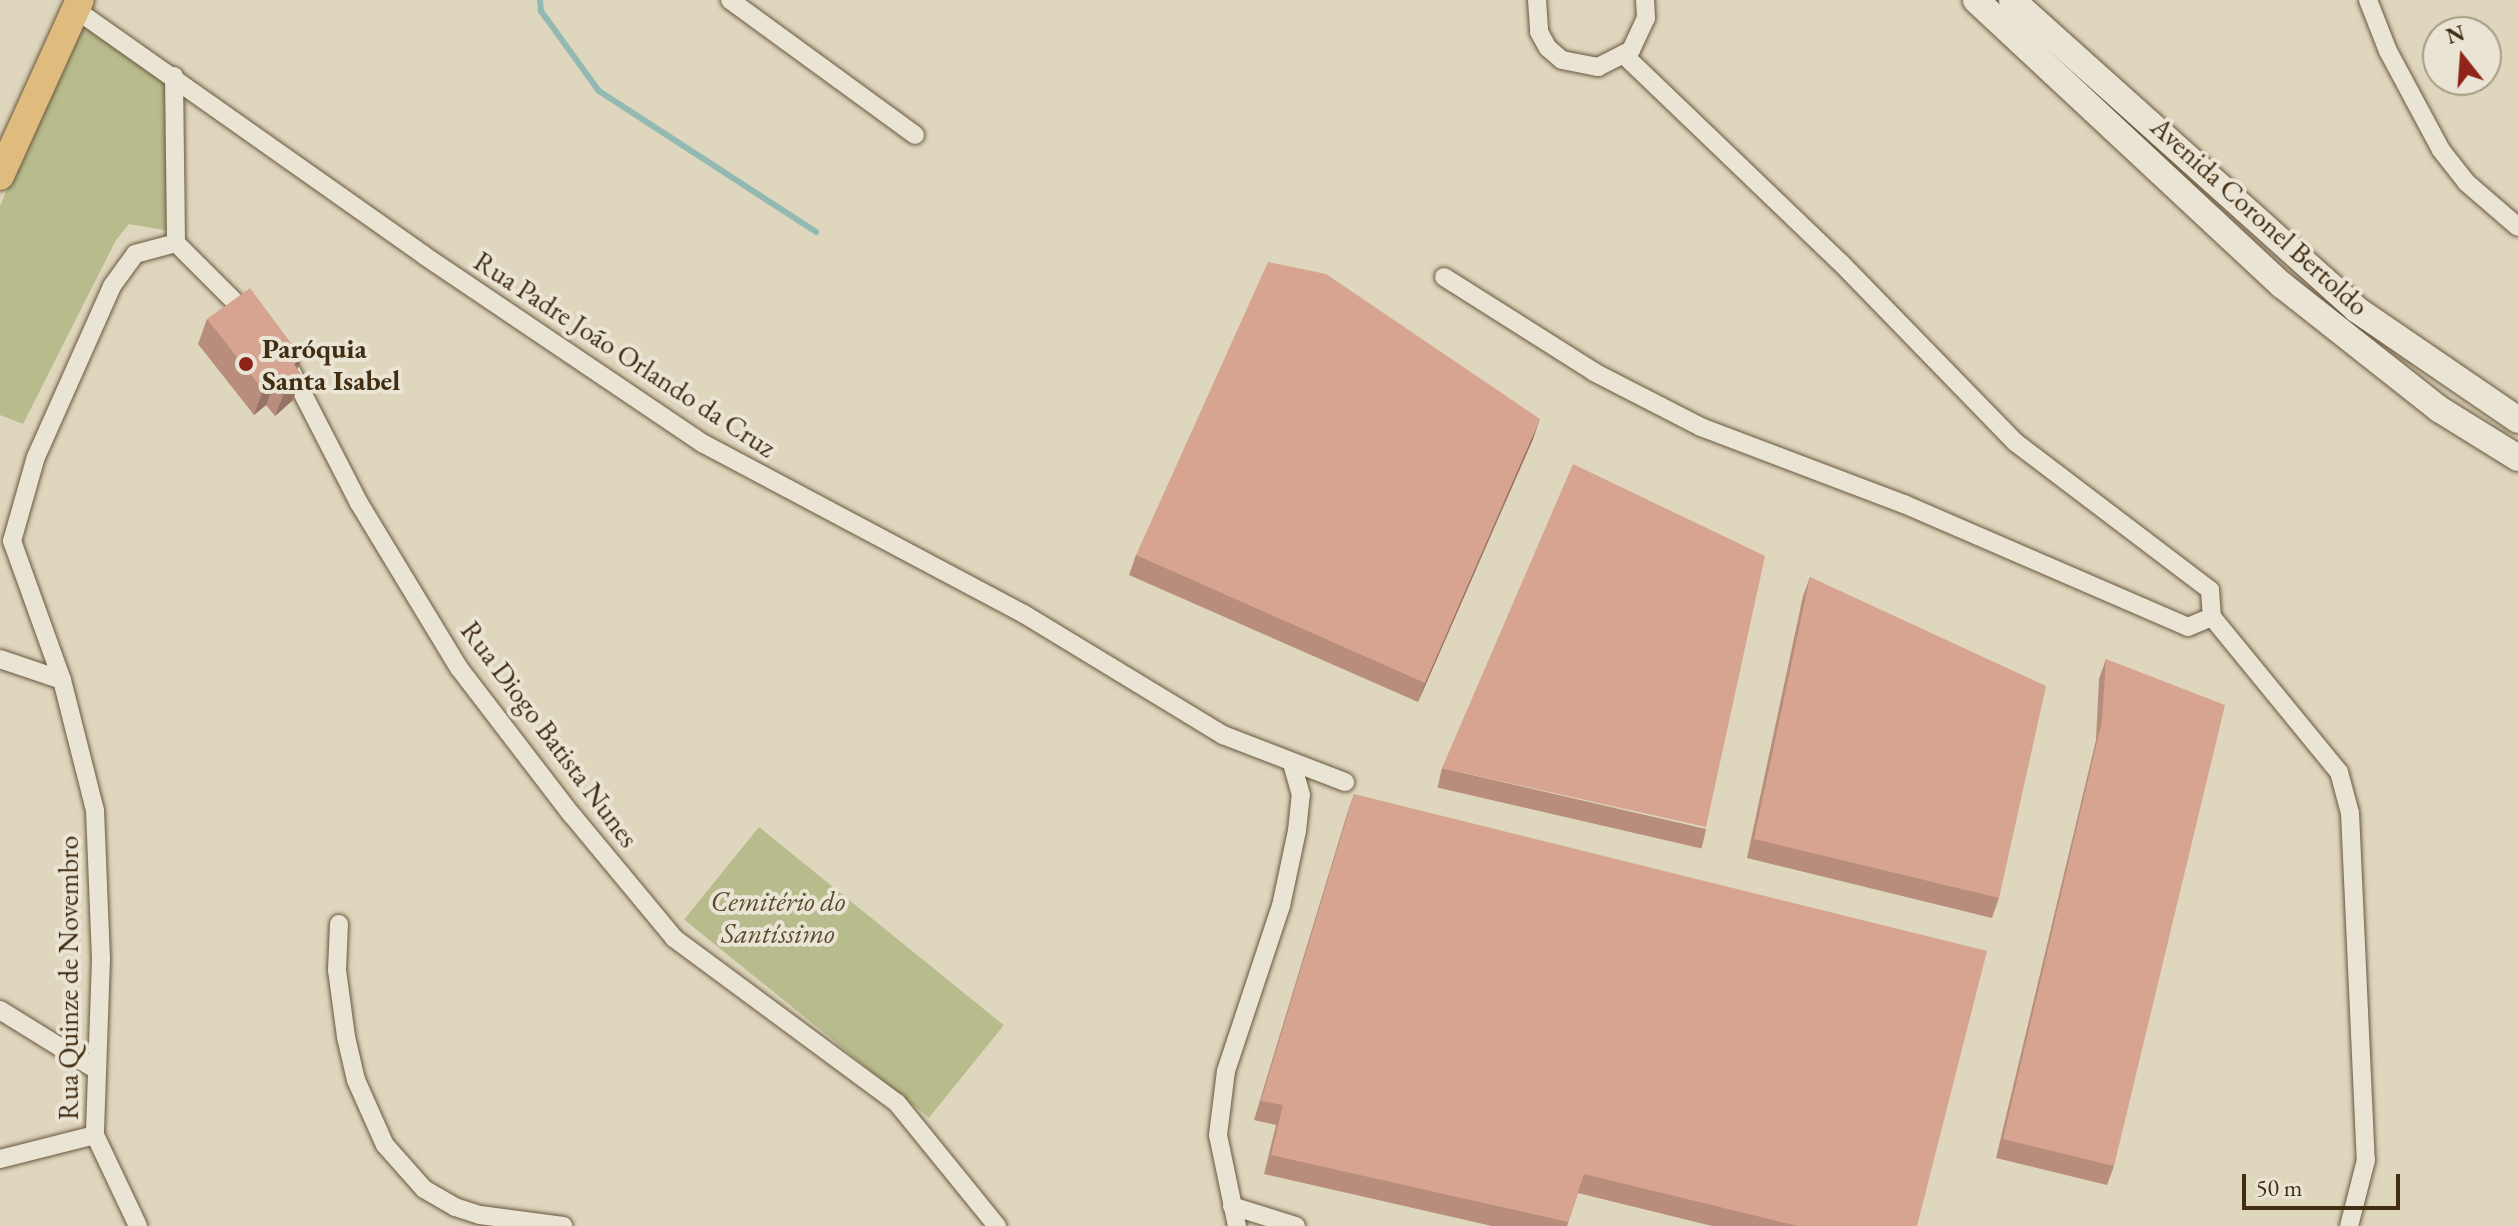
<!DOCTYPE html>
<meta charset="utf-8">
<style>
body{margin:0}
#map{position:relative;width:2518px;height:1226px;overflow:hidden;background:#ded6bd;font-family:"EB Garamond",serif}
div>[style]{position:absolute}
.green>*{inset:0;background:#b8bc8d;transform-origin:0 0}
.stream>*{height:6px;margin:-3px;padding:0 3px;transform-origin:3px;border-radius:3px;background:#93b9b3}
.roads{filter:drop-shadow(0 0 2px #68573d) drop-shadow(0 0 2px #68573d)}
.street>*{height:18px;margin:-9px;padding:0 9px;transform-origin:9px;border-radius:9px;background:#eae4d4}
.secondary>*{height:26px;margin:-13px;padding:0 13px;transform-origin:13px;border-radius:13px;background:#eae4d4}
.primary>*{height:28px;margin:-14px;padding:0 14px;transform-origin:14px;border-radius:14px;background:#dfbb7e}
.wall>*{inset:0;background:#b88d7c;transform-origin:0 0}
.shaded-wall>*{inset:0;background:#967365}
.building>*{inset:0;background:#d6a490}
.dots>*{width:22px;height:22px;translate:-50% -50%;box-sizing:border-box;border:4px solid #eae4d4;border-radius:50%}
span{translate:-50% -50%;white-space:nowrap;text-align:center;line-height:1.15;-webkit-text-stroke:8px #eae4d4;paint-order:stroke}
.street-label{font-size:28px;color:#412d12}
.poi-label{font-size:28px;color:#412d12;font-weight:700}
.left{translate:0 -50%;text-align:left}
.park-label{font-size:28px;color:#594a2b;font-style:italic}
.north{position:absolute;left:2422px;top:16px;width:80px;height:80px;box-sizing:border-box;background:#eae4d4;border:2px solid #a69b86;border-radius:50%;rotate:343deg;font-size:22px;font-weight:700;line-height:32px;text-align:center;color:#412d12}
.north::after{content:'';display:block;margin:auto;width:28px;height:36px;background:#8f2418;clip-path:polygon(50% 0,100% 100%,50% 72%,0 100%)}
.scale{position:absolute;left:2242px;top:1174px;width:158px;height:36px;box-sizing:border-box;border:4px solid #412d12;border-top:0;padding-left:10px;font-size:24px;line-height:28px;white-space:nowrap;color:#412d12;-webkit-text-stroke:6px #eae4d4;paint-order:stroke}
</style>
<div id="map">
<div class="green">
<div style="clip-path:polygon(80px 20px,172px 77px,170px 231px,129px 224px,116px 240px,23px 424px,0 415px,0 206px)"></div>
<div style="left:759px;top:827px;width:315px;height:119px;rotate:39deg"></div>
</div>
<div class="stream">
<div style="left:540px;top:0;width:11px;rotate:85deg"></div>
<div style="left:541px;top:11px;width:99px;rotate:54.1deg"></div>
<div style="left:599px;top:91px;width:259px;rotate:33deg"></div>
</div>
<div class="roads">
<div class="street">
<div style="left:730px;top:0;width:229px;rotate:36.1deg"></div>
<div style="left:1537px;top:0;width:32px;rotate:86deg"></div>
<div style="left:1539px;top:32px;width:18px;rotate:61deg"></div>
<div style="left:1548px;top:48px;width:18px;rotate:41deg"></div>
<div style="left:1562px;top:60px;width:37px;rotate:11deg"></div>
<div style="left:1598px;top:67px;width:37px;rotate:-27deg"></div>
<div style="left:1631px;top:50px;width:35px;rotate:-65deg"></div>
<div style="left:1646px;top:18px;width:18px;rotate:-93deg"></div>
<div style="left:2368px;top:0;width:55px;rotate:68.6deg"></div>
<div style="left:2388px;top:51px;width:112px;rotate:61.8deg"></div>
<div style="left:2441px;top:150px;width:42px;rotate:51.8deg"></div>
<div style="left:2467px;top:183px;width:67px;rotate:40.8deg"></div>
<div style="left:75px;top:9px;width:428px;rotate:35.2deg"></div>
<div style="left:425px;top:256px;width:336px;rotate:34deg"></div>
<div style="left:704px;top:444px;width:362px;rotate:28deg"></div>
<div style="left:1024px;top:614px;width:233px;rotate:31.3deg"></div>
<div style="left:1223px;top:735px;width:131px;rotate:21.1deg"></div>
<div style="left:1624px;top:55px;width:299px;rotate:43.8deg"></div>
<div style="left:1840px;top:262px;width:251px;rotate:45.8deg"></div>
<div style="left:2015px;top:442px;width:245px;rotate:37.2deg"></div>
<div style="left:2210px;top:590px;width:27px;rotate:86deg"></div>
<div style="left:2212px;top:617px;width:200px;rotate:50.7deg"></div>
<div style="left:2339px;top:772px;width:42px;rotate:75deg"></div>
<div style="left:2350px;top:813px;width:347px;rotate:87.4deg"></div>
<div style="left:2366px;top:1160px;width:68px;rotate:104.4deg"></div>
<div style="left:174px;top:76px;width:167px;rotate:89.3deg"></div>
<div style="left:176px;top:243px;width:102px;rotate:45deg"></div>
<div style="left:1444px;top:277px;width:178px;rotate:32.3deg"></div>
<div style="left:1594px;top:372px;width:120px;rotate:27.2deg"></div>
<div style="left:1701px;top:427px;width:217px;rotate:20.8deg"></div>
<div style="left:1904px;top:504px;width:309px;rotate:23.4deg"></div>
<div style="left:2188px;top:627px;width:26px;rotate:-23deg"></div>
<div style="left:287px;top:363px;width:157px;rotate:62.8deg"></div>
<div style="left:359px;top:503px;width:193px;rotate:58.8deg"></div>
<div style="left:459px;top:668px;width:185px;rotate:52.5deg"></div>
<div style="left:572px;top:815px;width:160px;rotate:50.3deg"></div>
<div style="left:674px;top:938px;width:277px;rotate:36.5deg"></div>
<div style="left:897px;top:1103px;width:159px;rotate:50.9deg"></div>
<div style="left:12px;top:541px;width:148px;rotate:70.2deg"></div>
<div style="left:62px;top:680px;width:134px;rotate:75.8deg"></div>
<div style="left:95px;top:810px;width:149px;rotate:87.7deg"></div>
<div style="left:101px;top:959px;width:176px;rotate:92deg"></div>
<div style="left:95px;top:1135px;width:101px;rotate:64.7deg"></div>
<div style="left:12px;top:541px;width:87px;rotate:-74.1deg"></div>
<div style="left:36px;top:457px;width:187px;rotate:-66deg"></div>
<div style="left:112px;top:286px;width:39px;rotate:-54deg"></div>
<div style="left:135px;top:254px;width:42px;rotate:-15deg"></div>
<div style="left:0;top:659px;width:65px;rotate:18.7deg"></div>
<div style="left:339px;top:924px;width:46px;rotate:92.5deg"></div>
<div style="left:337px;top:970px;width:68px;rotate:82.3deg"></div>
<div style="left:346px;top:1037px;width:44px;rotate:76.9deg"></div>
<div style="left:356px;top:1080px;width:71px;rotate:66deg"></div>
<div style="left:385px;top:1145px;width:59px;rotate:48.4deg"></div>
<div style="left:424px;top:1189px;width:36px;rotate:30deg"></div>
<div style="left:455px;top:1207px;width:26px;rotate:18deg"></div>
<div style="left:480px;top:1215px;width:84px;rotate:7.5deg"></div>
<div style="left:0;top:1010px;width:112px;rotate:31.8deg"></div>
<div style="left:0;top:1159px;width:98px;rotate:-14.2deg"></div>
<div style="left:1232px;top:1206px;width:67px;rotate:17.4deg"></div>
<div style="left:1237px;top:1226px;width:93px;rotate:-101.8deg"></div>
<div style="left:1218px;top:1135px;width:64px;rotate:-82.9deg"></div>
<div style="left:1226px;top:1071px;width:174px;rotate:-71.6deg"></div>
<div style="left:1281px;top:906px;width:77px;rotate:-78deg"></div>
<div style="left:1297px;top:831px;width:36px;rotate:-84deg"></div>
<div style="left:1301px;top:795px;width:33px;rotate:-106deg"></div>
</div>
<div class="secondary">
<div style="left:1976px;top:0;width:418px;rotate:43deg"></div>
<div style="left:2282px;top:285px;width:200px;rotate:38.3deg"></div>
<div style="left:2439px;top:409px;width:93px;rotate:31.8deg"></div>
<div style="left:2012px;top:0;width:462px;rotate:41.9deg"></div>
<div style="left:2356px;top:309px;width:196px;rotate:34.4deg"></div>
</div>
<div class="primary">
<div style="left:0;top:176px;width:193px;rotate:-65.6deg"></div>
</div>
</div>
<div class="wall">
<div style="clip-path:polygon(207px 319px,298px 369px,293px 400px,275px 416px,266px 405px,254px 415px,198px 344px)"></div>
<div style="clip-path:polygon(1533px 439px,1418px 702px,1129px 575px,1136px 555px)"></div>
<div style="clip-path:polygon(1810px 577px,1999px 898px,1992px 918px,1747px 858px,1803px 596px)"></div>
<div style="clip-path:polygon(2106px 659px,2114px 1166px,2107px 1185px,1996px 1158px,2096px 740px,2099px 679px)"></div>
<div style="left:1442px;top:768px;width:271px;height:20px;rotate:13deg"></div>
<div style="clip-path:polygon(1354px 794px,1917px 1226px,1712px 1226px,1578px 1193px,1567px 1226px,1492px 1226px,1264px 1174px,1276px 1125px,1254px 1120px,1347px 814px)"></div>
</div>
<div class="shaded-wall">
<div style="clip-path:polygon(302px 358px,292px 383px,294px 364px)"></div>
<div style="clip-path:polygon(302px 375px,293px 400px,275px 416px,285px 391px)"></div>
<div style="clip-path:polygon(275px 380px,266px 405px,254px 415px,263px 390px)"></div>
<div style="clip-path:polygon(1540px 419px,1533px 439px,1418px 702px,1425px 683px)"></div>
</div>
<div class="building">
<div style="clip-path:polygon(1268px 262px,1326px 274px,1540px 419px,1425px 683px,1136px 555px)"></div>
<div style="clip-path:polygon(250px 288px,302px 358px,294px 364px,302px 375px,285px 391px,275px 380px,263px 390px,207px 319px)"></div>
<div style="clip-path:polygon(1573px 464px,1765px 556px,1706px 827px,1442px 768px)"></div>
<div style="clip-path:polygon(1810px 577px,2046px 686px,1999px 898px,1754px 839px)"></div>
<div style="clip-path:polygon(2106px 659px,2225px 705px,2114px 1166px,2003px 1139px,2102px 721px)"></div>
<div style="clip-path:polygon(1354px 794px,1987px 951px,1917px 1226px,1798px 1226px,1584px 1174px,1568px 1222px,1271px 1155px,1283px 1105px,1261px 1101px)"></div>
</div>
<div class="dots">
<div style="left:246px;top:364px;background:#8f2418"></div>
</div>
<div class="street-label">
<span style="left:2260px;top:216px;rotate:42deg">Avenida Coronel Bertoldo</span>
<span style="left:625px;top:354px;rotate:33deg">Rua Padre João Orlando da Cruz</span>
<span style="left:550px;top:734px;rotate:53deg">Rua Diogo Batista Nunes</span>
<span style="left:68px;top:978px;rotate:-90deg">Rua Quinze de Novembro</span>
</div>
<div class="poi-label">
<span class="left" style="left:262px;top:364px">Paróquia<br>Santa Isabel</span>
</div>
<div class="park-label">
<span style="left:778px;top:917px">Cemitério do<br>Santíssimo</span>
</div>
<div class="north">N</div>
<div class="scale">50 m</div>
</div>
